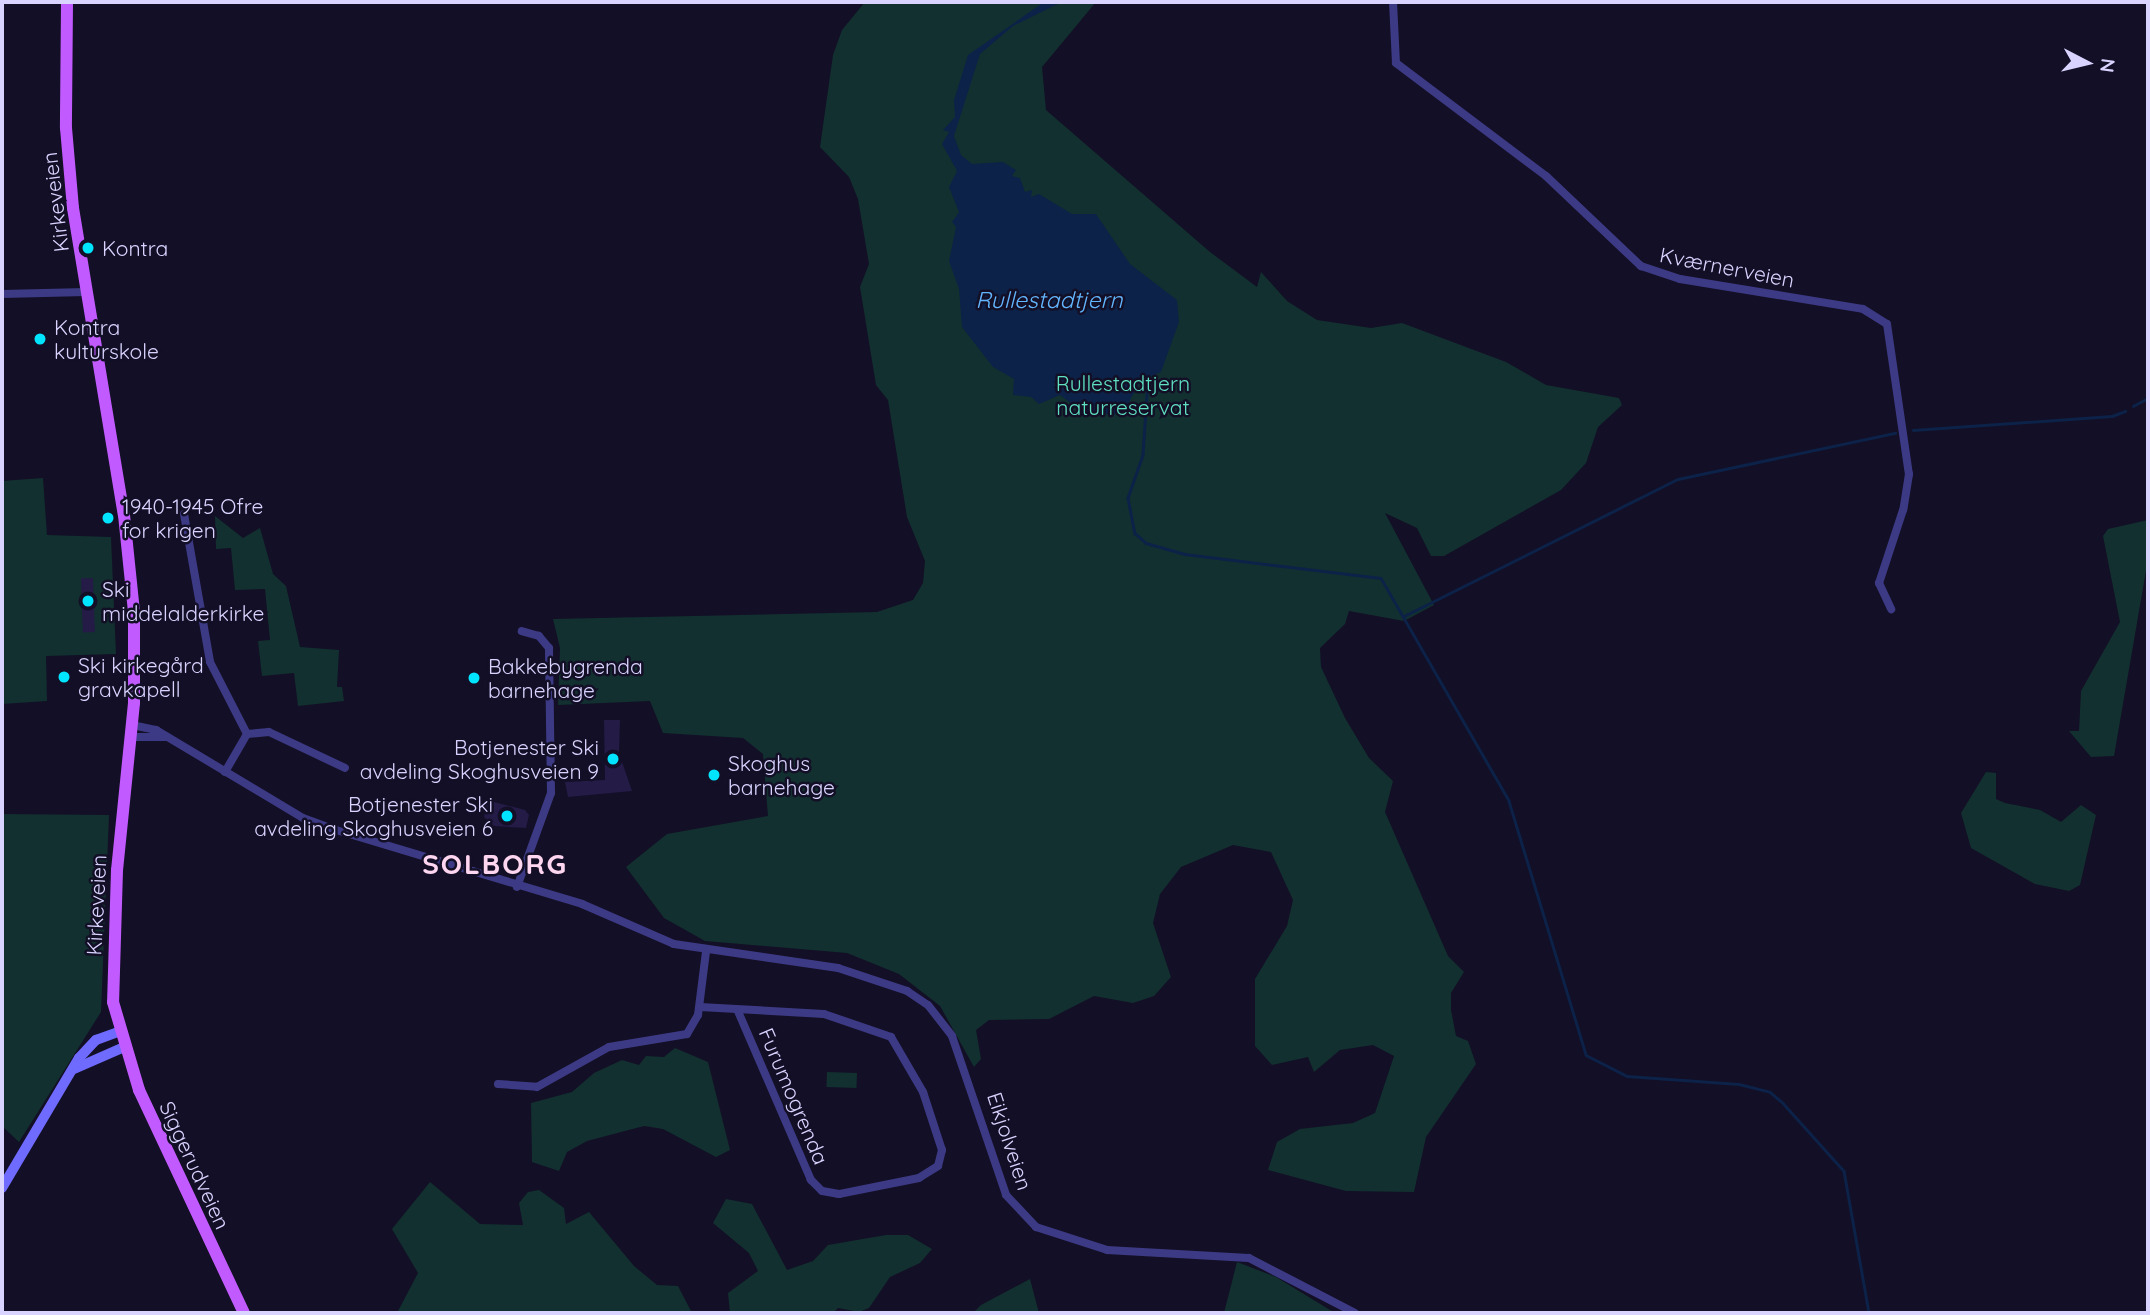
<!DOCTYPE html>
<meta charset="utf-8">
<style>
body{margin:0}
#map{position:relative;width:2150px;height:1315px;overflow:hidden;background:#130f26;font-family:Quicksand,sans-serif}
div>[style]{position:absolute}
.green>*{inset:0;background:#12302f;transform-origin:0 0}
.water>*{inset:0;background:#0c2248}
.stream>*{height:2.5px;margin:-1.25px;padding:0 1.25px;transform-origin:1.25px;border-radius:1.25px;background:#0c2248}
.building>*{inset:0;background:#241b47;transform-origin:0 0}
.minor>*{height:8px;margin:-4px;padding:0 4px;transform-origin:4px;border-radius:4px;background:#3d3a85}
.secondary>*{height:10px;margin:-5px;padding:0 5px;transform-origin:5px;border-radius:5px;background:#6f6bff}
.primary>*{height:12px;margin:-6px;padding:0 6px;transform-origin:6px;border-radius:6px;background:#c25bff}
.dots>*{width:19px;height:19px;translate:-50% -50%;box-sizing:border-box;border:4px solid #130f26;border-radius:50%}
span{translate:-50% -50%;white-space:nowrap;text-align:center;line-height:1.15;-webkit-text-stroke:5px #130f26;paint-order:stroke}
.street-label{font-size:21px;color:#d9d4ff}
.poi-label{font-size:21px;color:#d9d4ff}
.left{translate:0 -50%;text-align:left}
.right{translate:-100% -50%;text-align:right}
.park-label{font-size:21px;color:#5fe0c0}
.water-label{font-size:23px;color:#62b6ff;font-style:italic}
.district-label{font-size:28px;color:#ffd6f0;font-weight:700;letter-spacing:2px}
.frame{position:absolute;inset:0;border:4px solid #d9d4ff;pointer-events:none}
.north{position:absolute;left:2052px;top:28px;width:70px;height:70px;-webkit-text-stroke:5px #130f26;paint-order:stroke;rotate:97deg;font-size:19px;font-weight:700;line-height:28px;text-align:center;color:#d9d4ff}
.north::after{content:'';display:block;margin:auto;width:24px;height:32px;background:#d9d4ff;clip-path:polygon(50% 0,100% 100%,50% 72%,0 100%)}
</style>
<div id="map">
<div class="green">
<div style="clip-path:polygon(865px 2px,1096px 2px,1042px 67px,1046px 110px,1210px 252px,1257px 287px,1261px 272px,1287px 301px,1317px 320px,1371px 328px,1402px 323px,1506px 362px,1546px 385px,1619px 398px,1622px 405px,1598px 427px,1586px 463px,1561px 490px,1444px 556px,1431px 556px,1417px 528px,1385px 513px,1434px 605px,1404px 621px,1349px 611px,1345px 624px,1320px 648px,1321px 667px,1345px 718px,1369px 758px,1393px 781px,1385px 812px,1448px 956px,1464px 972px,1451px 993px,1451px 1010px,1456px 1036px,1468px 1041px,1476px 1064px,1426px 1137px,1414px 1192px,1346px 1191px,1268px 1170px,1277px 1142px,1300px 1129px,1353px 1123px,1375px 1113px,1394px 1056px,1373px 1045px,1340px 1050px,1314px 1072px,1308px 1057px,1272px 1065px,1255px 1046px,1255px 979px,1287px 926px,1293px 900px,1271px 852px,1233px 845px,1181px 867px,1160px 894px,1153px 923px,1171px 977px,1154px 996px,1133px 1003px,1094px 996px,1049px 1019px,989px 1020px,976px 1030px,981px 1059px,974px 1067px,940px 1006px,899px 974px,847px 953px,705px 941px,664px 918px,626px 867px,667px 834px,768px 816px,763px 754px,743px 738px,663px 733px,650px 701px,558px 705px,560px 648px,553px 619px,877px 612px,913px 600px,923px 583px,925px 561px,907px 517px,888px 400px,876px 385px,860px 287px,869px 264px,858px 199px,849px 177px,820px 147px,833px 55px,842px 30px)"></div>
<div style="clip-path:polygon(43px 478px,47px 535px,111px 537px,116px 654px,46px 656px,47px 701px,2px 704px,2px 481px)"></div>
<div style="clip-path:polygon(215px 516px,243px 538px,260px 528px,273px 574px,286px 586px,300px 647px,339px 650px,337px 687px,342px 687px,344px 701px,298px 706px,294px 673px,262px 676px,258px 641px,270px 640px,265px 589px,235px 590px,231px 548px,216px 549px)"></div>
<div style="clip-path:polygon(2148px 520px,2148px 559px,2114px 756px,2091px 757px,2069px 731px,2079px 731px,2081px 691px,2120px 622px,2103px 536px,2108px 529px)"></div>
<div style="clip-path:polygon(1986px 772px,1996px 773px,1996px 799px,2005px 803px,2040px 810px,2061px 822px,2081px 805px,2096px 815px,2080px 885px,2069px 891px,2035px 884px,1971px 848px,1961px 813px)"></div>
<div style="clip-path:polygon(2px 814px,109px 815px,101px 1012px,19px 1142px,2px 1126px)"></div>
<div style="clip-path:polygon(675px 1048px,708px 1062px,730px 1150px,716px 1157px,663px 1129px,644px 1126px,587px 1141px,567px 1152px,559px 1171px,532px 1162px,531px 1103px,572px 1092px,594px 1073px,622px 1060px,639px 1065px,646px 1056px,664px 1057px)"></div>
<div style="left:827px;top:1072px;width:30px;height:15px;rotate:2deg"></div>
<div style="clip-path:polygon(430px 1182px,480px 1224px,523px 1225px,519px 1203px,528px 1192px,539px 1190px,564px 1208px,566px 1224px,589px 1212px,634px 1266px,657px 1285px,678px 1286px,692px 1313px,397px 1313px,418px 1273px,392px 1229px)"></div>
<div style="clip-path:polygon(726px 1199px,752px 1204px,787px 1270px,813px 1261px,828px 1245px,886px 1235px,908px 1235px,932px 1249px,920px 1263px,890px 1277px,869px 1308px,859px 1312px,838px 1308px,833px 1313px,730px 1313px,728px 1293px,758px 1271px,749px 1253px,713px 1223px)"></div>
<div style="clip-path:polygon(1237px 1262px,1276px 1277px,1335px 1313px,1224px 1313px)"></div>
<div style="clip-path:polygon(1030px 1279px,1039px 1313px,973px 1313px,981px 1305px)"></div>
</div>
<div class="water">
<div style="clip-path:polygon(1044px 2px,1062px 2px,1013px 26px,980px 54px,954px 136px,961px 155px,972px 164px,1003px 162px,1016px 170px,1012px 176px,1020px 178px,1025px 192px,1032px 190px,1031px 197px,1039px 194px,1072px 214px,1096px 214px,1130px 264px,1177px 300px,1179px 322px,1161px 372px,1140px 381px,1127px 406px,1114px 415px,1080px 410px,1060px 395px,1039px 404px,1031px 397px,1013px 395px,1014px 379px,993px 367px,962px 327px,959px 289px,949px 261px,956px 227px,952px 222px,959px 212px,949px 187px,957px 171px,942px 144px,949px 132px,943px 130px,955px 117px,954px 100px,968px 55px)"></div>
</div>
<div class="stream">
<div style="left:1148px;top:381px;width:74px;rotate:93.9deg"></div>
<div style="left:1143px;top:455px;width:46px;rotate:109.2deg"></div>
<div style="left:1128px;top:498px;width:36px;rotate:79deg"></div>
<div style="left:1135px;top:533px;width:15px;rotate:42deg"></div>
<div style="left:1146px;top:543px;width:41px;rotate:15.8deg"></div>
<div style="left:1185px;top:554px;width:197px;rotate:7deg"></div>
<div style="left:1381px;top:578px;width:257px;rotate:60.1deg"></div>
<div style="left:1509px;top:801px;width:265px;rotate:73.1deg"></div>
<div style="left:1586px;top:1055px;width:46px;rotate:27.1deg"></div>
<div style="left:1627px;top:1076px;width:112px;rotate:4.1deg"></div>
<div style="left:1739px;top:1084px;width:32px;rotate:14deg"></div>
<div style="left:1770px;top:1092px;width:17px;rotate:40deg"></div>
<div style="left:1783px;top:1103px;width:91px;rotate:48.1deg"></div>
<div style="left:1844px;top:1171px;width:144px;rotate:80deg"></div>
<div style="left:2133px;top:406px;width:17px;rotate:-28deg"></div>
<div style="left:1913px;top:430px;width:199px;rotate:-4deg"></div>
<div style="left:2112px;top:416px;width:14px;rotate:-21deg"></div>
<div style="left:1404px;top:616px;width:306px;rotate:-26.6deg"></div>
<div style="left:1678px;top:479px;width:222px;rotate:-12deg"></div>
</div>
<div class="building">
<div style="left:93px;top:578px;width:54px;height:12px;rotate:88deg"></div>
<div style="clip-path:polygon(604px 720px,620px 720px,619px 753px,632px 791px,568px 797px,565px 782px,605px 780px)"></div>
<div style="clip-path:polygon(494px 802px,525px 810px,529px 815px,526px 828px,494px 826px,484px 817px,487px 804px)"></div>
</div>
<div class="minor">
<div style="left:1393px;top:2px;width:61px;rotate:87.2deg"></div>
<div style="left:1396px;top:63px;width:188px;rotate:37deg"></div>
<div style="left:1546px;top:176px;width:131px;rotate:43.5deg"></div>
<div style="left:1641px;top:266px;width:41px;rotate:18.4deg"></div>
<div style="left:1680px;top:279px;width:185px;rotate:9.3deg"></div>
<div style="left:1863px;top:309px;width:28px;rotate:32deg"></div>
<div style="left:1887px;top:324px;width:152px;rotate:81.7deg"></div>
<div style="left:1909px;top:474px;width:36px;rotate:99deg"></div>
<div style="left:1903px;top:510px;width:77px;rotate:108.2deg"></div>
<div style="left:1879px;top:583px;width:29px;rotate:65deg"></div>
<div style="left:2px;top:294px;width:84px;rotate:-1.4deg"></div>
<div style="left:184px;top:514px;width:150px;rotate:80deg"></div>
<div style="left:210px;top:662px;width:81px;rotate:62.8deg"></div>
<div style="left:247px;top:734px;width:44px;rotate:120.1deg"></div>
<div style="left:132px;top:725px;width:25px;rotate:12deg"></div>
<div style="left:156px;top:730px;width:171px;rotate:30.9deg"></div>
<div style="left:303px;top:818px;width:35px;rotate:20deg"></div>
<div style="left:336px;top:830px;width:257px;rotate:16.7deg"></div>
<div style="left:582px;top:904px;width:100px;rotate:23.5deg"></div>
<div style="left:674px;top:944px;width:166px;rotate:8.3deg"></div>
<div style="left:838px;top:968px;width:73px;rotate:18.4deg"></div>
<div style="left:907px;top:991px;width:25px;rotate:34deg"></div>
<div style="left:928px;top:1005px;width:39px;rotate:52deg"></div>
<div style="left:952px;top:1036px;width:168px;rotate:71.2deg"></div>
<div style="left:1006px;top:1195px;width:44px;rotate:46.8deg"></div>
<div style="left:1036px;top:1227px;width:75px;rotate:17.9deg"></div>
<div style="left:1107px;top:1250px;width:142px;rotate:3.2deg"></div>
<div style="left:1249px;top:1258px;width:119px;rotate:27.4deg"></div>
<div style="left:247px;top:734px;width:22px;rotate:-5deg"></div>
<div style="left:269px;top:732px;width:84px;rotate:25.3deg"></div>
<div style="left:129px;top:737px;width:38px"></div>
<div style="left:517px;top:887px;width:100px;rotate:-70.1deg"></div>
<div style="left:551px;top:793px;width:145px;rotate:-90.8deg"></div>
<div style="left:549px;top:648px;width:16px;rotate:-130deg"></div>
<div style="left:539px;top:636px;width:18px;rotate:-164deg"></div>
<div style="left:700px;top:1007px;width:124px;rotate:3.2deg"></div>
<div style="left:824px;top:1014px;width:71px;rotate:18.9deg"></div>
<div style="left:891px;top:1037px;width:64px;rotate:59.8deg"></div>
<div style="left:923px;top:1092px;width:61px;rotate:71.9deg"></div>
<div style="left:942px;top:1150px;width:16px;rotate:104deg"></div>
<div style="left:938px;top:1166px;width:22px;rotate:148deg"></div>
<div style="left:919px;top:1178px;width:82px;rotate:168.7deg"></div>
<div style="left:839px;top:1194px;width:17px;rotate:-170deg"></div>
<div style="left:822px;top:1191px;width:16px;rotate:-135deg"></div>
<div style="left:811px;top:1180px;width:184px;rotate:-113.4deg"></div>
<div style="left:498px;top:1084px;width:39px;rotate:4deg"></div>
<div style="left:537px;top:1087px;width:82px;rotate:-29.1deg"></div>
<div style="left:609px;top:1047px;width:79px;rotate:-9.5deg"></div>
<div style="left:687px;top:1034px;width:22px;rotate:-60deg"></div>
<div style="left:698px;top:1015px;width:64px;rotate:-82.8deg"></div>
</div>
<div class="secondary">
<div style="left:74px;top:1069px;width:52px;rotate:-23.6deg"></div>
<div style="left:2px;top:1188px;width:151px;rotate:-59.4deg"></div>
<div style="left:79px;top:1058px;width:25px;rotate:-47deg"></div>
<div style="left:96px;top:1040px;width:23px;rotate:-20deg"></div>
</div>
<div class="primary">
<div style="left:67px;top:2px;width:126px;rotate:90.5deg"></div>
<div style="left:66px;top:128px;width:80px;rotate:85deg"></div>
<div style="left:73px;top:208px;width:311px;rotate:80.6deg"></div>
<div style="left:124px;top:515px;width:98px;rotate:84.1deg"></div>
<div style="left:134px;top:612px;width:91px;rotate:90deg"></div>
<div style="left:134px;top:703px;width:168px;rotate:95.8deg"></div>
<div style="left:117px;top:870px;width:132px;rotate:91.7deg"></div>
<div style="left:113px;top:1002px;width:92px;rotate:73.5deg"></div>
<div style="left:139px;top:1090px;width:246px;rotate:64.8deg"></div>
</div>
<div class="dots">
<div style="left:88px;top:248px;background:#00e5ff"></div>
<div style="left:40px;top:339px;background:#00e5ff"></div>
<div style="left:108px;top:518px;background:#00e5ff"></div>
<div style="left:88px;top:601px;background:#00e5ff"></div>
<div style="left:64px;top:677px;background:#00e5ff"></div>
<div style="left:474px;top:678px;background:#00e5ff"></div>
<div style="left:613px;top:759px;background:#00e5ff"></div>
<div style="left:714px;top:775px;background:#00e5ff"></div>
<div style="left:507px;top:816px;background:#00e5ff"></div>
</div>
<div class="street-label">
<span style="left:55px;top:202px;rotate:-97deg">Kirkeveien</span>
<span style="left:1727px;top:267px;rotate:11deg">Kværnerveien</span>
<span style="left:96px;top:905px;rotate:-87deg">Kirkeveien</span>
<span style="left:794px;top:1096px;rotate:67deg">Furumogrenda</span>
<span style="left:1010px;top:1141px;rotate:72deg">Eikjolveien</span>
<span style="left:195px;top:1165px;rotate:65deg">Siggerudveien</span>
</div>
<div class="poi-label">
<span class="left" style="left:102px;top:248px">Kontra</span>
<span class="left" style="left:54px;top:339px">Kontra<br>kulturskole</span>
<span class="left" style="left:122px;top:518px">1940-1945 Ofre<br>for krigen</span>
<span class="left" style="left:102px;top:601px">Ski<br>middelalderkirke</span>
<span class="left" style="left:78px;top:677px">Ski kirkegård<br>gravkapell</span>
<span class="left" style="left:488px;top:678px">Bakkebygrenda<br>barnehage</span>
<span class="right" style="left:599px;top:759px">Botjenester Ski<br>avdeling Skoghusveien 9</span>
<span class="left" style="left:728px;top:775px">Skoghus<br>barnehage</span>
<span class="right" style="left:493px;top:816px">Botjenester Ski<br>avdeling Skoghusveien 6</span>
</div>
<div class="park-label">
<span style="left:1123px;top:395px">Rullestadtjern<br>naturreservat</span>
</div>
<div class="water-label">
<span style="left:1049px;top:300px">Rullestadtjern</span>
</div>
<div class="district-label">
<span style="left:495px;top:864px">SOLBORG</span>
</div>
<div class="frame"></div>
<div class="north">N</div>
</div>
